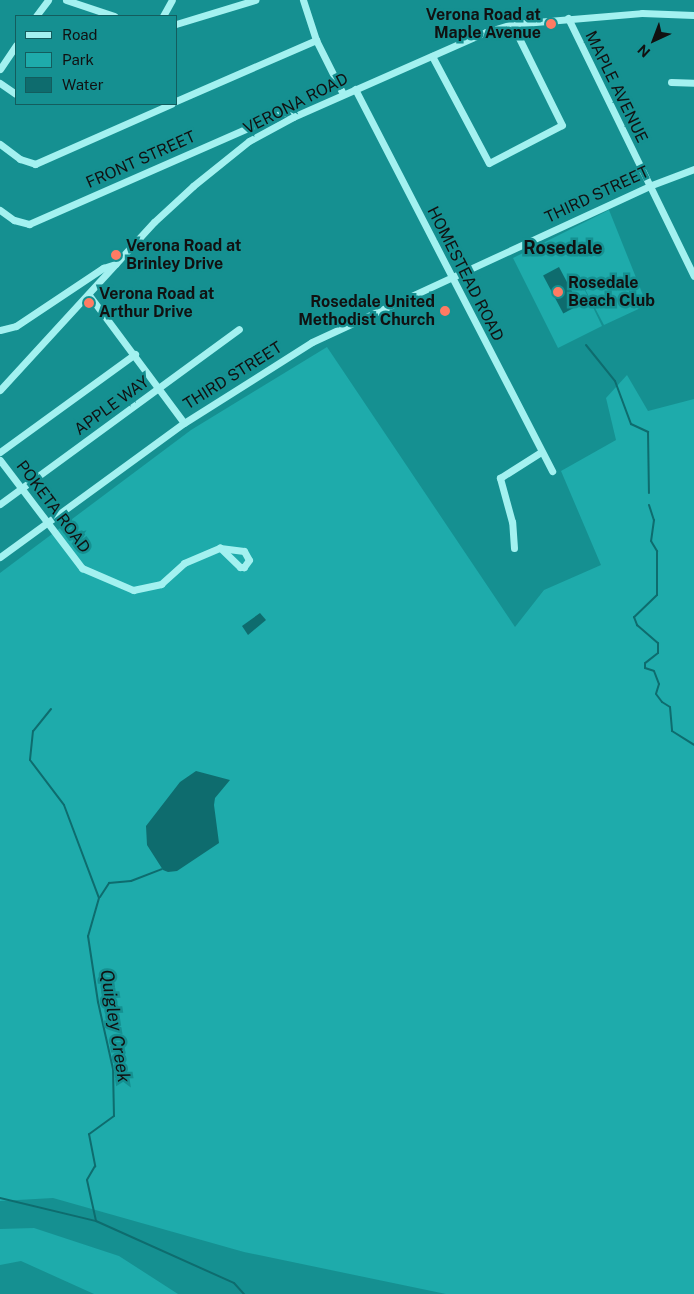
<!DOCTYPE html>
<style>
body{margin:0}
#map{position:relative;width:694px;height:1294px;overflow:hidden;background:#159091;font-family:"Public Sans",sans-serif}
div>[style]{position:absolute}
.green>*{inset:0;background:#1eabab}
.water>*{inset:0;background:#0e6c6e;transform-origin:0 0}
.stream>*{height:2px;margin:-1px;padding:0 1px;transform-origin:1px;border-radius:1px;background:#0e6c6e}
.minor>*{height:7px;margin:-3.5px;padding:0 3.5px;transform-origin:3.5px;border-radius:3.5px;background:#a3f1f0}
.dots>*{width:14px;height:14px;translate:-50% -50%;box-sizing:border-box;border:2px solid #159091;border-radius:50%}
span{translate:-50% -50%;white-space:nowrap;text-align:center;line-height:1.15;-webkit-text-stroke:5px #159091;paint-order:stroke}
.poi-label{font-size:16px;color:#111;font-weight:700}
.right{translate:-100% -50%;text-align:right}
.left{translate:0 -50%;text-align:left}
.street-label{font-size:16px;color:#111}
.neighbourhood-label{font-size:18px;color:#111;font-weight:700}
.water-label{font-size:18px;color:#111;font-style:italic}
.legend{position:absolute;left:15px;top:15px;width:162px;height:90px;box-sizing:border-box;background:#159091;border:1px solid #135d5e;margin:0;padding:6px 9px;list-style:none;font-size:15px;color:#111}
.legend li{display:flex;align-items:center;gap:10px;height:25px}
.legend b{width:25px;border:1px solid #135d5e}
.north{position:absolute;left:629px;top:15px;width:50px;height:50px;-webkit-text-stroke:4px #159091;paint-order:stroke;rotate:223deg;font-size:14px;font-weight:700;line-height:20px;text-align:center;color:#111}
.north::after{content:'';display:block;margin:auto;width:18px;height:22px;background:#111;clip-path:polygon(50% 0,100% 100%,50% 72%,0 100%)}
</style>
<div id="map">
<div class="green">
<div style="clip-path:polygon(609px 210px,647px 305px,604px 325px,576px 272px,602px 326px,558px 348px,513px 258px)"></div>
<div style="clip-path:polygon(327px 347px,515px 627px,544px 590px,601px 565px,561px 471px,616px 440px,606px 398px,627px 375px,648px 411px,694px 399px,694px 1294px,446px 1294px,244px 1252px,53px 1198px,0 1201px,0 573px,191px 430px)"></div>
<div style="clip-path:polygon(34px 1228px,119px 1256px,178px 1294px,94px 1294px,21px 1261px,0 1265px,0 1229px)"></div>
</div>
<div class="water">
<div style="left:559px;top:267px;width:43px;height:18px;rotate:62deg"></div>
<div style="clip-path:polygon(260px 613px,266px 620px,248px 635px,242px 626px)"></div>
<div style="clip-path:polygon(196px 771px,230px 780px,215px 798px,214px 805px,219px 843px,177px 871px,168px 872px,163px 870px,147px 845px,146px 826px,180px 782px)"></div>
</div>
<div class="stream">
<div style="left:586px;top:345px;width:46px;rotate:51.1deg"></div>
<div style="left:615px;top:381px;width:46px;rotate:69.6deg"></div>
<div style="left:631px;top:424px;width:19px;rotate:25deg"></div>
<div style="left:648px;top:432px;width:61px;rotate:89.1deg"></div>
<div style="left:649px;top:505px;width:16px;rotate:72deg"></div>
<div style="left:654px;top:520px;width:21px;rotate:98deg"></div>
<div style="left:651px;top:541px;width:12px;rotate:59deg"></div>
<div style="left:657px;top:551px;width:44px;rotate:90deg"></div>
<div style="left:657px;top:595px;width:32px;rotate:136deg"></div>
<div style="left:634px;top:617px;width:9px;rotate:69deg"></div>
<div style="left:637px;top:625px;width:28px;rotate:41deg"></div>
<div style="left:658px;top:643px;width:10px;rotate:90deg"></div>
<div style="left:658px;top:653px;width:16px;rotate:142deg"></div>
<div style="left:645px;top:663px;width:5px;rotate:90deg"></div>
<div style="left:645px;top:668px;width:9px;rotate:18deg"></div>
<div style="left:654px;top:671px;width:14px;rotate:69deg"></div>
<div style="left:659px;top:684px;width:10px;rotate:107deg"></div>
<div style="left:656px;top:694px;width:10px;rotate:53deg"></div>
<div style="left:662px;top:702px;width:9px;rotate:32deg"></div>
<div style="left:670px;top:707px;width:24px;rotate:85deg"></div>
<div style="left:672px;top:731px;width:26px;rotate:32deg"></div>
<div style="left:51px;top:709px;width:28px;rotate:129deg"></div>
<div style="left:33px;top:731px;width:29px;rotate:96deg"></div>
<div style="left:30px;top:760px;width:56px;rotate:52.9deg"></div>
<div style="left:64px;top:805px;width:99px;rotate:69.4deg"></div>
<div style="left:99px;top:898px;width:40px;rotate:106deg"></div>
<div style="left:88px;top:936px;width:67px;rotate:81.4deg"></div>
<div style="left:98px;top:1002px;width:69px;rotate:77.4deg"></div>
<div style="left:113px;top:1069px;width:47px;rotate:88.8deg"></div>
<div style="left:114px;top:1116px;width:31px;rotate:144deg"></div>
<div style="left:89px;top:1134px;width:33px;rotate:79deg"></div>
<div style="left:95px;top:1166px;width:16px;rotate:120deg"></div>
<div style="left:87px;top:1180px;width:42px;rotate:77.6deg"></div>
<div style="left:96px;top:1221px;width:151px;rotate:24.2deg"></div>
<div style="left:234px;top:1283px;width:15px;rotate:48deg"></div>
<div style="left:100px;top:897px;width:17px;rotate:-57deg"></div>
<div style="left:109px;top:883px;width:22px;rotate:-5deg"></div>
<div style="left:131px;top:881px;width:33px;rotate:-21deg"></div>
<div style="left:0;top:1198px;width:99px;rotate:13.5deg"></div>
</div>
<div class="minor">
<div style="left:66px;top:0;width:51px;rotate:18.4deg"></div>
<div style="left:303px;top:0;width:42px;rotate:72deg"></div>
<div style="left:316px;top:40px;width:60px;rotate:63.4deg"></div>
<div style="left:36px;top:16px;width:20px;rotate:-53deg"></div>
<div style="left:163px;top:16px;width:18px;rotate:-61deg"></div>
<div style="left:568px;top:18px;width:287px;rotate:64deg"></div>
<div style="left:176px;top:24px;width:83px;rotate:-16.9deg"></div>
<div style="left:432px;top:56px;width:121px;rotate:62deg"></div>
<div style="left:489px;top:163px;width:82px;rotate:-27.5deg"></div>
<div style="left:562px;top:125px;width:113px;rotate:-116.3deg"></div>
<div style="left:0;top:69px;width:29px;rotate:-56deg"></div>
<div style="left:671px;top:82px;width:23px;rotate:2deg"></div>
<div style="left:0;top:83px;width:19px;rotate:35deg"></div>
<div style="left:355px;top:89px;width:430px;rotate:62.7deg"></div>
<div style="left:176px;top:101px;width:153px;rotate:-23.5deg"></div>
<div style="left:0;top:144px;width:25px;rotate:37deg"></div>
<div style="left:20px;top:159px;width:16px;rotate:18deg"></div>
<div style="left:35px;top:164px;width:149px;rotate:-23.8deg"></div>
<div style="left:0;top:210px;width:17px;rotate:36deg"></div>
<div style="left:14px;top:220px;width:16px;rotate:15deg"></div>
<div style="left:29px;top:224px;width:279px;rotate:-23.7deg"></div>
<div style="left:284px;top:112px;width:10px;rotate:29deg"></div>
<div style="left:89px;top:295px;width:159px;rotate:53.4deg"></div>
<div style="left:0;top:330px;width:16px;rotate:-14deg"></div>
<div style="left:16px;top:326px;width:105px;rotate:-33.7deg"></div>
<div style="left:103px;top:268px;width:13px;rotate:-18deg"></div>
<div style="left:0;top:390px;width:228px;rotate:-47.5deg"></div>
<div style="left:154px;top:222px;width:53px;rotate:-42.7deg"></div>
<div style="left:193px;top:186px;width:72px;rotate:-38.8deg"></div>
<div style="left:249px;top:141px;width:50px;rotate:-28.6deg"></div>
<div style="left:293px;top:117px;width:211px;rotate:-23.8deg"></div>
<div style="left:486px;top:32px;width:27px;rotate:-17deg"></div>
<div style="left:512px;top:24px;width:130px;rotate:-4.8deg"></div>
<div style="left:642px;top:13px;width:52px;rotate:2.2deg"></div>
<div style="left:0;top:452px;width:167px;rotate:-36deg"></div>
<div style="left:0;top:460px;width:136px;rotate:52.8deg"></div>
<div style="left:82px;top:568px;width:56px;rotate:23.3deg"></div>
<div style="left:133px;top:590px;width:29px;rotate:-12deg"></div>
<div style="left:161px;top:584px;width:31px;rotate:-42deg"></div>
<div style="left:184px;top:563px;width:39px;rotate:-23deg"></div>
<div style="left:220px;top:548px;width:24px;rotate:7deg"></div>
<div style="left:244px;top:551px;width:10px;rotate:61deg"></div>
<div style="left:249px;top:560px;width:9px;rotate:126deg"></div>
<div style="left:244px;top:567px;width:4px;rotate:180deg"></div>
<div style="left:240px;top:567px;width:28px;rotate:-136deg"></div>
<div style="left:0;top:504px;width:296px;rotate:-36.2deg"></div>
<div style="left:514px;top:548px;width:26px;rotate:-94deg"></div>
<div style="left:512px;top:522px;width:46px;rotate:-105.3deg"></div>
<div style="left:500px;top:478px;width:49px;rotate:-32.4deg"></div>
<div style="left:0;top:557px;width:228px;rotate:-36.1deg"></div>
<div style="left:184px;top:423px;width:151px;rotate:-32.3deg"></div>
<div style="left:312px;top:342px;width:371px;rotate:-24.8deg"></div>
<div style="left:649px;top:186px;width:48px;rotate:-20.7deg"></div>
</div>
<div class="dots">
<div style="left:551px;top:24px;background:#ff7b63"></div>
<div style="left:116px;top:255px;background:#ff7b63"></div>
<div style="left:558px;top:292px;background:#ff7b63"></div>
<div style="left:89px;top:303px;background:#ff7b63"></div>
<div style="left:445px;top:311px;background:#ff7b63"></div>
</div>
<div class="poi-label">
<span class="right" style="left:541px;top:24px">Verona Road at<br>Maple Avenue</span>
<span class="left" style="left:126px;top:255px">Verona Road at<br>Brinley Drive</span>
<span class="left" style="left:568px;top:292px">Rosedale<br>Beach Club</span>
<span class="left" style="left:99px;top:303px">Verona Road at<br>Arthur Drive</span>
<span class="right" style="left:435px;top:311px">Rosedale United<br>Methodist Church</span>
</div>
<div class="street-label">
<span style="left:616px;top:87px;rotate:64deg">MAPLE AVENUE</span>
<span style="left:296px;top:104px;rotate:-27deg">VERONA ROAD</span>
<span style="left:141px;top:160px;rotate:-24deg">FRONT STREET</span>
<span style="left:597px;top:195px;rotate:-25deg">THIRD STREET</span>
<span style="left:465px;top:274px;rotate:63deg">HOMESTEAD ROAD</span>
<span style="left:233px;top:376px;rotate:-32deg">THIRD STREET</span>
<span style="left:112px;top:406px;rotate:-36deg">APPLE WAY</span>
<span style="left:53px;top:507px;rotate:53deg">POKETA ROAD</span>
</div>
<div class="neighbourhood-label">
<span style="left:563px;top:248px">Rosedale</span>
</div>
<div class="water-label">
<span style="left:115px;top:1026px;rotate:81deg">Quigley Creek</span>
</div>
<ul class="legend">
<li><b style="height:6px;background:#a3f1f0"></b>Road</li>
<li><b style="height:14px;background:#1eabab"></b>Park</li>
<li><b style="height:14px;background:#0e6c6e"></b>Water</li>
</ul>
<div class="north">N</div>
</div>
